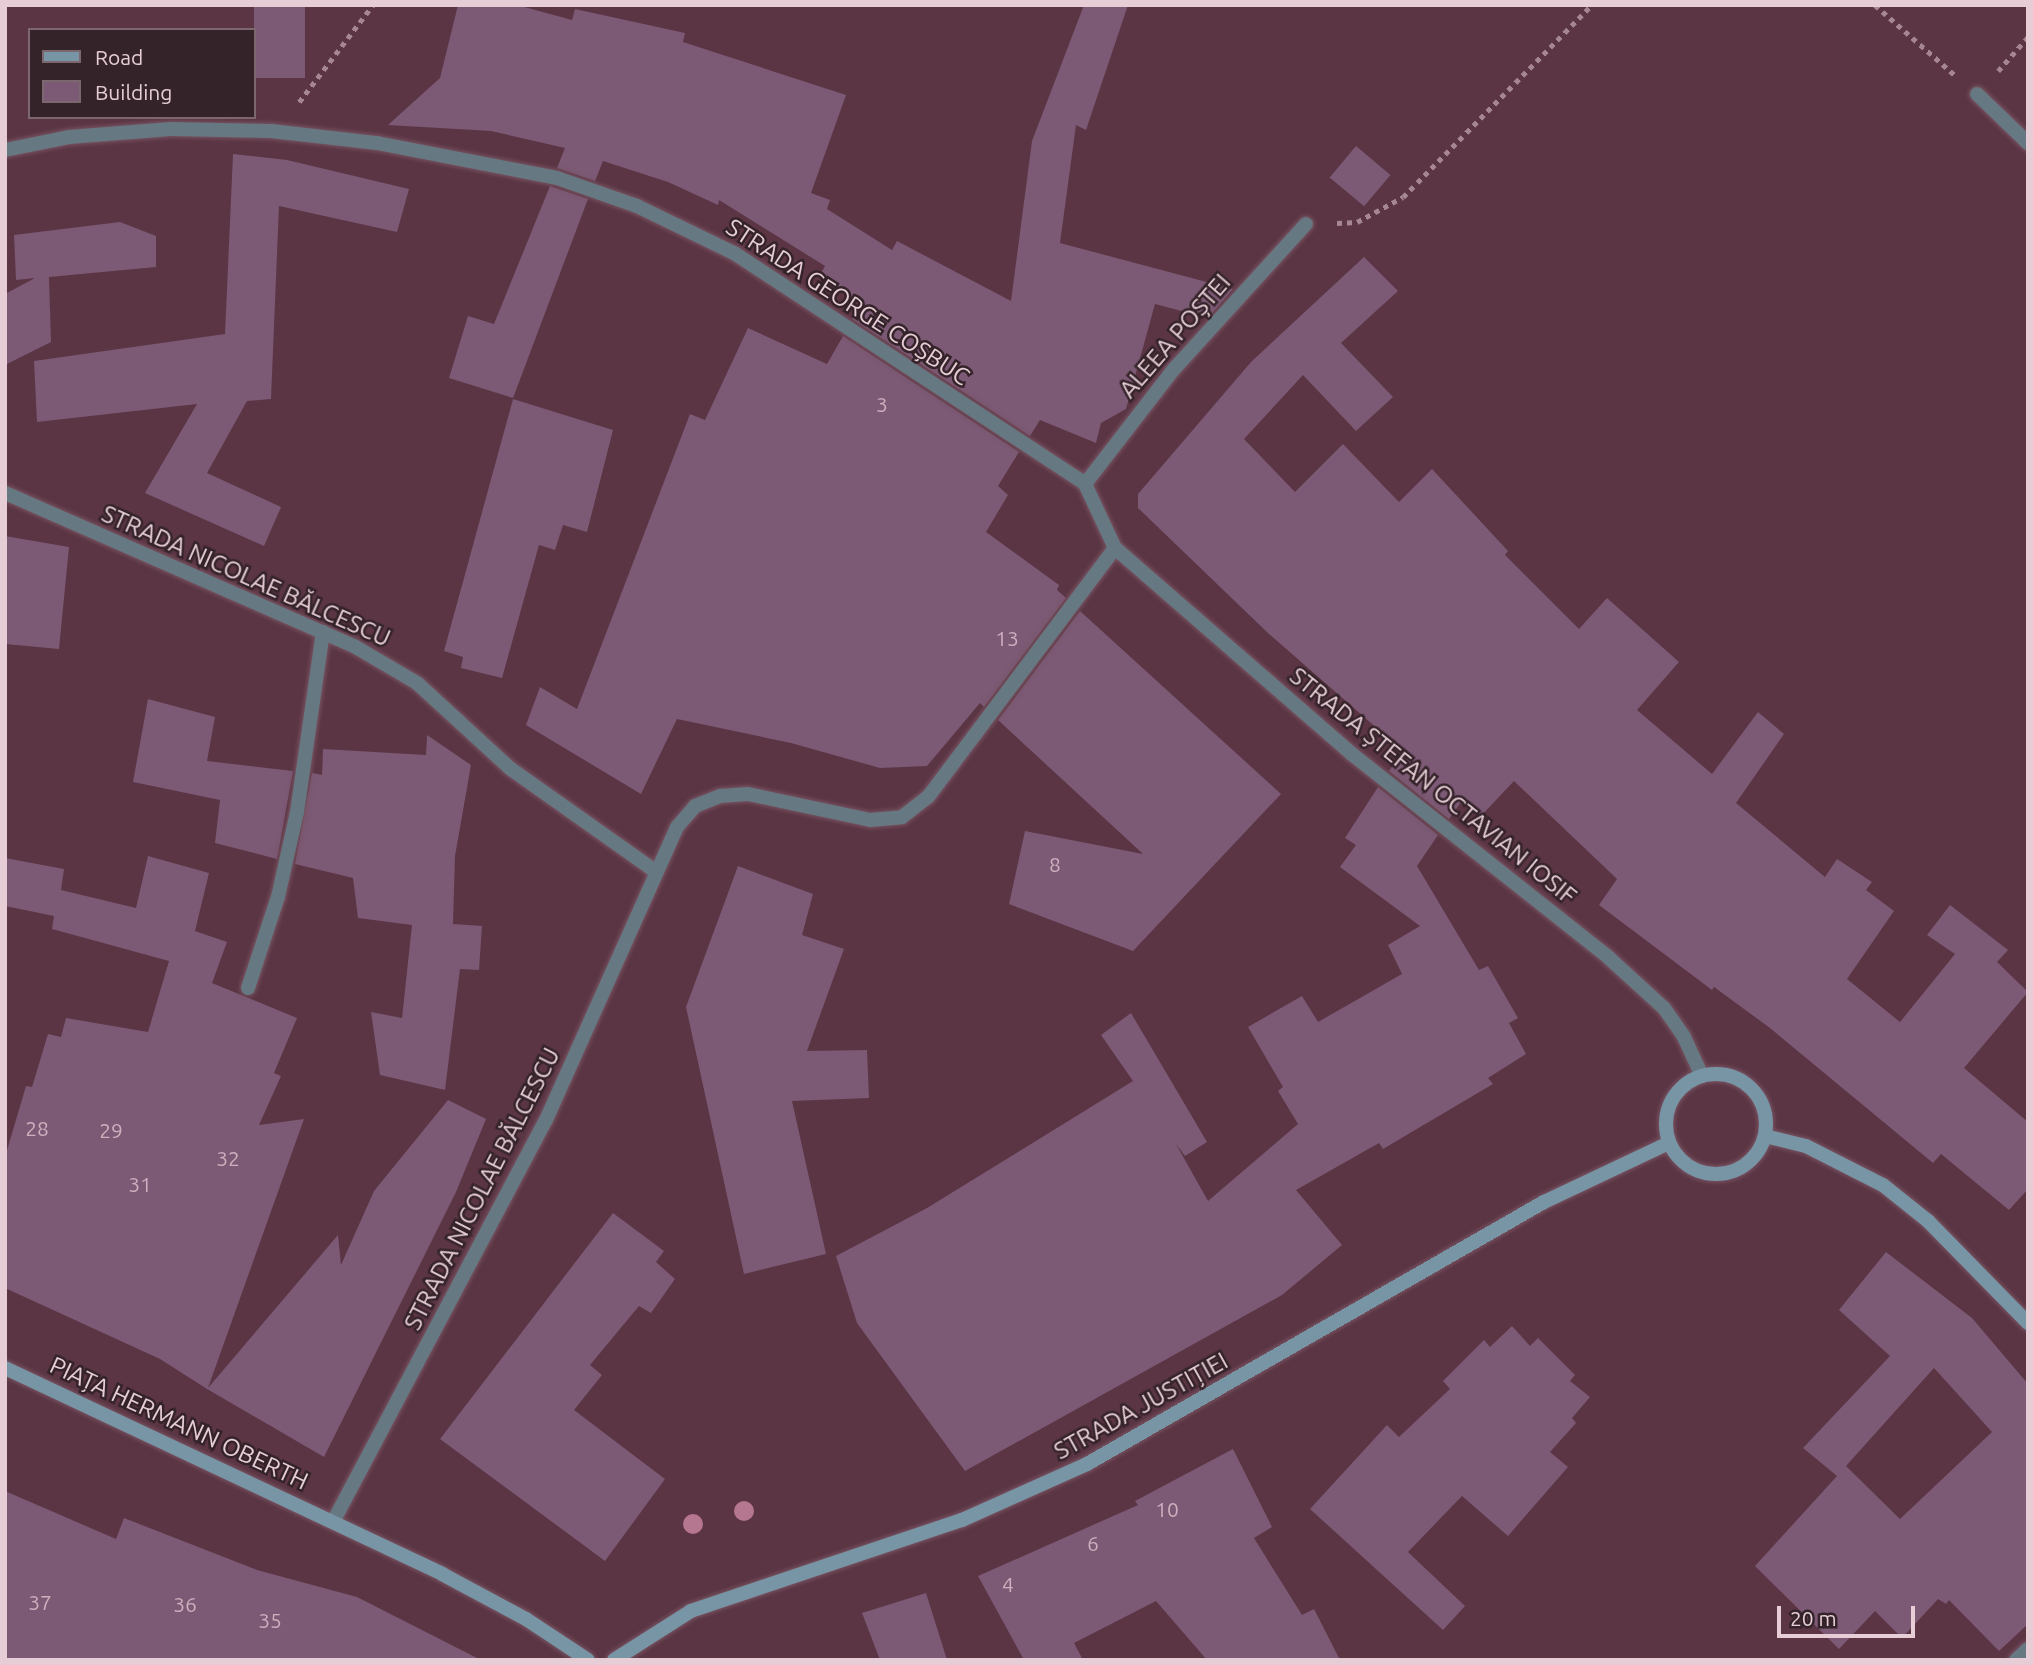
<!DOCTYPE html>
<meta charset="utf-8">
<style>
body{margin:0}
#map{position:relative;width:2033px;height:1665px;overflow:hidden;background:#5b3544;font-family:Ubuntu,sans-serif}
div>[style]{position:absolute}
.building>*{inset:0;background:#7c5974;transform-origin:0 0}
.path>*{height:4.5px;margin-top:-2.25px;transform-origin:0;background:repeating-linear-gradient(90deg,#a58692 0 5px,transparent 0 10px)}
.roads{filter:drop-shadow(0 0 2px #775361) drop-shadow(0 0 2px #775361)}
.street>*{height:14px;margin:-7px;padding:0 7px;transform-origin:7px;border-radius:7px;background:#667882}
.secondary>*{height:14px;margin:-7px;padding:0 7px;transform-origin:7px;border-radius:7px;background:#7895a6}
.secondary>.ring{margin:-7px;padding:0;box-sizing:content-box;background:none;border:14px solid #7895a6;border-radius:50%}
.trees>*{width:20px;height:20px;margin:-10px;border-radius:50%;background:#b5768f}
span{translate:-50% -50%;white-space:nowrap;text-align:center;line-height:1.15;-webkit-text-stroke:5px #35232a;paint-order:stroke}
.number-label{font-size:21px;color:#ccb0be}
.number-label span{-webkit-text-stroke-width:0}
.street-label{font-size:24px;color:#e6cdd6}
.frame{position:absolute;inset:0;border:7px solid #e6cdd6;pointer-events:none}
.legend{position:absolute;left:28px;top:28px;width:228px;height:91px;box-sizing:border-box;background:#35232a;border:2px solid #7c676f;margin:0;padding:9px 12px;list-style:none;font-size:21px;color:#e6cdd6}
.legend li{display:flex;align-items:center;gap:14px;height:35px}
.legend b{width:35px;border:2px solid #7c676f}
.scale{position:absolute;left:1777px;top:1606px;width:138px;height:32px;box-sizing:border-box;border:4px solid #e6cdd6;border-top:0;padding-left:9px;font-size:21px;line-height:24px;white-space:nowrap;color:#e6cdd6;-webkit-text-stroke:5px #35232a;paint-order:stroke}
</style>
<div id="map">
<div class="building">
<div style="left:254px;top:5px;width:51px;height:73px"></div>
<div style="clip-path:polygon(458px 5px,517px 5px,572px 20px,575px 9px,685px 33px,683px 42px,846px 95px,811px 193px,830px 200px,827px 209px,892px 250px,897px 241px,1011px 301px,1032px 141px,1084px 5px,1128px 5px,1086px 130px,1076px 125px,1060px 243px,1233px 289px,1208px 318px,1155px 304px,1126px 409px,1101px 423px,1096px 443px,1040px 420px,1030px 436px,852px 319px,861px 305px,819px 277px,825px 266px,719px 200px,718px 205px,668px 182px,603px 161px,595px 181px,557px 168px,565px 148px,491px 131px,388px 125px,440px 78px)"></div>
<div style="left:1356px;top:146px;width:45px;height:41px;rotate:40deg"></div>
<div style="clip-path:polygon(233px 154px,287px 160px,409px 189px,397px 232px,279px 206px,271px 399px,247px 401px,207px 473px,281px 507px,264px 546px,145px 493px,197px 404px,37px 422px,34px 361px,225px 334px)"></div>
<div style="clip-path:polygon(550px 186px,588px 199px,513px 398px,449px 378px,468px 316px,494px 324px)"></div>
<div style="clip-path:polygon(120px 222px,156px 236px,156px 267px,49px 277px,51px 342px,5px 365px,5px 294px,35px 278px,16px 280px,14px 235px)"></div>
<div style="clip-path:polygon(1364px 257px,1398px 291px,1341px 343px,1393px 397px,1356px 431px,1303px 375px,1244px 439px,1295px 492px,1343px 444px,1399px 502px,1432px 469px,1508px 551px,1505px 555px,1579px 629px,1607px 598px,1679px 662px,1637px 710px,1712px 774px,1758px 712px,1784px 734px,1736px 803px,1825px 877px,1837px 859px,1872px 882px,1866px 890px,1894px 911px,1847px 979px,1900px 1022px,1955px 954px,1927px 935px,1950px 905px,2008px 950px,1997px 962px,2028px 992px,1964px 1068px,2028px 1122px,2028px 1189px,2009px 1210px,1941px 1154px,1933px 1163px,1770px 1028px,1714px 987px,1712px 990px,1599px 905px,1617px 879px,1514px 781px,1480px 817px,1461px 802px,1449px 819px,1389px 771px,1403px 751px,1269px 634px,1138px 508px,1138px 494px,1251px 362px)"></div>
<div style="clip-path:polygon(748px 328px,827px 364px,843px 336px,1019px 452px,998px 486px,1008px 495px,986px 532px,1059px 585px,1057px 590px,1066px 598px,984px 707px,980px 703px,927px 766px,880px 768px,791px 743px,677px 719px,641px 794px,526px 725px,540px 687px,577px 709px,690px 414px,705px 420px)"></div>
<div style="clip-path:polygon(513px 399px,613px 430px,587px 532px,563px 525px,555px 550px,539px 545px,502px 678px,461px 668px,463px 657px,444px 651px)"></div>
<div style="clip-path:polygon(5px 536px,69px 547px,59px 649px,5px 644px)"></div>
<div style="clip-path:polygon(1080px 611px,1281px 794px,1133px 951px,1009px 904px,1025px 831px,1143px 854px,998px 720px)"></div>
<div style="clip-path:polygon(148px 699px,215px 717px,207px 761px,293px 771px,277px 859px,215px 843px,220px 800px,133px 782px)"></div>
<div style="clip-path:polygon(427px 735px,471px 765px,455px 856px,453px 924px,482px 926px,479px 970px,460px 969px,445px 1090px,380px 1075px,371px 1012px,402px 1018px,412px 925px,358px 918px,353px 878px,295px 864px,312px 773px,322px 775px,323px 749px,426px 755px)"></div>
<div style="clip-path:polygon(1378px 787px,1438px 835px,1417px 866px,1479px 970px,1488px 966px,1518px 1018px,1509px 1023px,1526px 1054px,1488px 1078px,1493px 1084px,1383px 1149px,1379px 1143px,1296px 1190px,1342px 1245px,1282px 1295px,965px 1471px,857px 1323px,836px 1256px,927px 1208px,1133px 1081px,1101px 1035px,1131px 1013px,1207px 1142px,1185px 1156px,1176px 1144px,1208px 1201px,1298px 1124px,1278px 1091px,1283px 1087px,1248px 1027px,1302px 996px,1318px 1022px,1402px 974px,1388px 945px,1420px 926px,1340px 867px,1356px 845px,1345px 838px)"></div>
<div style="clip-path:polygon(148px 856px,209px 873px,195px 931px,227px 942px,212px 983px,297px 1018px,274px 1073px,281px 1076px,259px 1125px,304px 1119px,208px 1388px,338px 1235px,341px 1265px,374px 1191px,448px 1100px,486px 1119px,456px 1192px,324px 1457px,207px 1389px,160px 1359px,5px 1288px,5px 1157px,26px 1086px,32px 1087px,48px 1034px,61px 1037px,66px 1018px,148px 1032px,169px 961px,52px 929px,54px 916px,5px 906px,5px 858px,64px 869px,61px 890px,136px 908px)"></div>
<div style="clip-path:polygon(738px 866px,813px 894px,802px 935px,844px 949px,807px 1051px,867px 1050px,869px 1098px,792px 1101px,826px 1254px,744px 1274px,686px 1007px)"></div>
<div style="clip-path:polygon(613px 1213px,664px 1251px,656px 1262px,675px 1279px,651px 1313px,639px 1306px,590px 1365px,602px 1375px,574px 1410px,665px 1479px,605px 1561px,440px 1439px)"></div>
<div style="clip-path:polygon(evenodd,1886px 1252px,1972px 1318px,2028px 1384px,2028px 1624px,1999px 1651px,1949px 1600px,1946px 1604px,1938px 1599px,1902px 1638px,1875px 1611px,1839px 1649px,1755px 1566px,1837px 1476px,1803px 1448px,1890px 1356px,1839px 1310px,1886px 1252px,1934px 1368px,1992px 1432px,1900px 1519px,1846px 1466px,1934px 1368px)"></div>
<div style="clip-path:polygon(1512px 1326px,1530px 1346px,1538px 1338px,1575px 1375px,1570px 1381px,1590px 1397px,1572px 1418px,1576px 1423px,1550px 1452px,1568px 1467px,1508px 1536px,1462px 1496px,1408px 1552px,1465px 1606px,1443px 1630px,1310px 1509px,1387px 1425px,1399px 1437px,1450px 1389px,1443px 1381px,1484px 1340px,1490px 1347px)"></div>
<div style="clip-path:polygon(1233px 1449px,1272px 1527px,1254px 1538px,1302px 1615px,1314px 1609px,1340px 1660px,1207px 1660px,1156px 1601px,1074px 1643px,1083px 1660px,1024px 1660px,978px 1576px,1138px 1505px,1135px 1501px)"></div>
<div style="clip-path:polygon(5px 1491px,116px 1539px,124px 1518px,257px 1570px,357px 1597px,481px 1660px,5px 1660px)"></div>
<div style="clip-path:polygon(926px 1593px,947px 1660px,880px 1660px,862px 1613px)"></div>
</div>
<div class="path">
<div style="left:1875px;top:5px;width:106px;rotate:41.2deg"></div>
<div style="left:1998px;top:71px;width:45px;rotate:-48.6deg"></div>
<div style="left:299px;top:102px;width:122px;rotate:-52.7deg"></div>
<div style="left:1337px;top:223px;width:20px;rotate:-3deg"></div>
<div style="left:1357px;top:222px;width:52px;rotate:-28.5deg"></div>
<div style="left:1403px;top:197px;width:269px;rotate:-45.5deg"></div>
</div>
<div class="roads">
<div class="street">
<div style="left:1977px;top:94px;width:71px;rotate:43.9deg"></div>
<div style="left:5px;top:150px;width:65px;rotate:-11.5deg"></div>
<div style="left:69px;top:137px;width:102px;rotate:-4.5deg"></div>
<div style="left:171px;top:129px;width:100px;rotate:1.1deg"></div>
<div style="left:271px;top:131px;width:107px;rotate:6.5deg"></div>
<div style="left:377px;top:143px;width:183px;rotate:11deg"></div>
<div style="left:557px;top:178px;width:85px;rotate:19.3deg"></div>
<div style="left:637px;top:206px;width:108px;rotate:25.9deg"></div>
<div style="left:734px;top:253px;width:420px;rotate:33.3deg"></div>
<div style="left:1085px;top:484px;width:71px;rotate:64.9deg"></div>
<div style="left:1115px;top:548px;width:314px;rotate:41deg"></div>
<div style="left:1352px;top:754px;width:328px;rotate:38.4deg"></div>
<div style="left:1609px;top:958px;width:74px;rotate:42.3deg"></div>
<div style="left:1664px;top:1008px;width:35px;rotate:55deg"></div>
<div style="left:1684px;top:1037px;width:43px;rotate:65.2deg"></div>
<div style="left:1085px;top:484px;width:145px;rotate:-52.3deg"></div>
<div style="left:1174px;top:369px;width:196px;rotate:-47.7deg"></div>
<div style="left:5px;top:493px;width:381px;rotate:23.7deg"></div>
<div style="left:354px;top:646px;width:73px;rotate:30.4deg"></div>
<div style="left:417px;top:683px;width:127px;rotate:42.5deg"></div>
<div style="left:511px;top:769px;width:176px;rotate:35.3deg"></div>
<div style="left:248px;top:988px;width:96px;rotate:-71.8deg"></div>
<div style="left:278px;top:897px;width:87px;rotate:-77.4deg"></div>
<div style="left:297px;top:812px;width:182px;rotate:-81.8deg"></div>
<div style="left:334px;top:1520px;width:453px;rotate:-62.1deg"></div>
<div style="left:546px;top:1120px;width:321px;rotate:-65.9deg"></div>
<div style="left:677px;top:827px;width:28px;rotate:-49deg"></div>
<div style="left:695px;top:806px;width:27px;rotate:-22deg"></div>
<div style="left:720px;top:796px;width:28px;rotate:-4deg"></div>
<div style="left:748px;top:794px;width:125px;rotate:12deg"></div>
<div style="left:870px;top:820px;width:32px;rotate:-5deg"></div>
<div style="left:902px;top:817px;width:33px;rotate:-38deg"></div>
<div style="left:928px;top:797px;width:311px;rotate:-53.1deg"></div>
<div style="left:2016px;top:1660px;width:16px;rotate:-43deg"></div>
</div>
<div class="secondary">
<div class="ring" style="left:1666px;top:1074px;width:86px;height:86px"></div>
<div style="left:1765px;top:1136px;width:42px;rotate:13.7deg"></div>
<div style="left:1806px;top:1146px;width:86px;rotate:26.9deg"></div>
<div style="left:1883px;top:1185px;width:58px;rotate:38.7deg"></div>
<div style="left:1928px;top:1221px;width:143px;rotate:45.6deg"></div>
<div style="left:5px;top:1368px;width:483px;rotate:25.2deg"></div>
<div style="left:442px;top:1574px;width:95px;rotate:28.2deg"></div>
<div style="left:526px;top:1619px;width:74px;rotate:33.5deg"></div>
<div style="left:614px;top:1660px;width:91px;rotate:-32.5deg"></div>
<div style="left:691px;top:1611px;width:286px;rotate:-18.6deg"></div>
<div style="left:962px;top:1520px;width:137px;rotate:-24.1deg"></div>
<div style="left:1087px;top:1464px;width:527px;rotate:-29.83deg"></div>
<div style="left:1544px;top:1202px;width:138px;rotate:-25.3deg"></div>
</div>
</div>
<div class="trees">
<div style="left:744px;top:1511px"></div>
<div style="left:693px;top:1524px"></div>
</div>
<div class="number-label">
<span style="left:882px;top:404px">3</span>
<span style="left:1007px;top:638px">13</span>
<span style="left:1055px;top:864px">8</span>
<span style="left:37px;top:1128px">28</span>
<span style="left:111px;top:1130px">29</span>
<span style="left:228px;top:1158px">32</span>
<span style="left:140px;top:1184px">31</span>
<span style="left:1167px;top:1509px">10</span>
<span style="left:1093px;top:1543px">6</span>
<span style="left:1008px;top:1584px">4</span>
<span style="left:40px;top:1602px">37</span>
<span style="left:185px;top:1604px">36</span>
<span style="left:270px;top:1620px">35</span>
</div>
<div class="street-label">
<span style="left:848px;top:302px;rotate:33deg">STRADA GEORGE COȘBUC</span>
<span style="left:1175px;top:336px;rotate:-49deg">ALEEA POȘTEI</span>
<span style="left:246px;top:576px;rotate:24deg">STRADA NICOLAE BĂLCESCU</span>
<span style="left:1433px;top:786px;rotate:39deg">STRADA ȘTEFAN OCTAVIAN IOSIF</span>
<span style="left:482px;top:1189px;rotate:-63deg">STRADA NICOLAE BĂLCESCU</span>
<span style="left:1141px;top:1406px;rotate:-29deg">STRADA JUSTIȚIEI</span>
<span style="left:179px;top:1423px;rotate:25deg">PIAȚA HERMANN OBERTH</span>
</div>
<div class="frame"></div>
<ul class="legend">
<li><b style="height:9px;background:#7895a6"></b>Road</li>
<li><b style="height:19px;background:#7c5974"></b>Building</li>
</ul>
<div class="scale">20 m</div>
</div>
